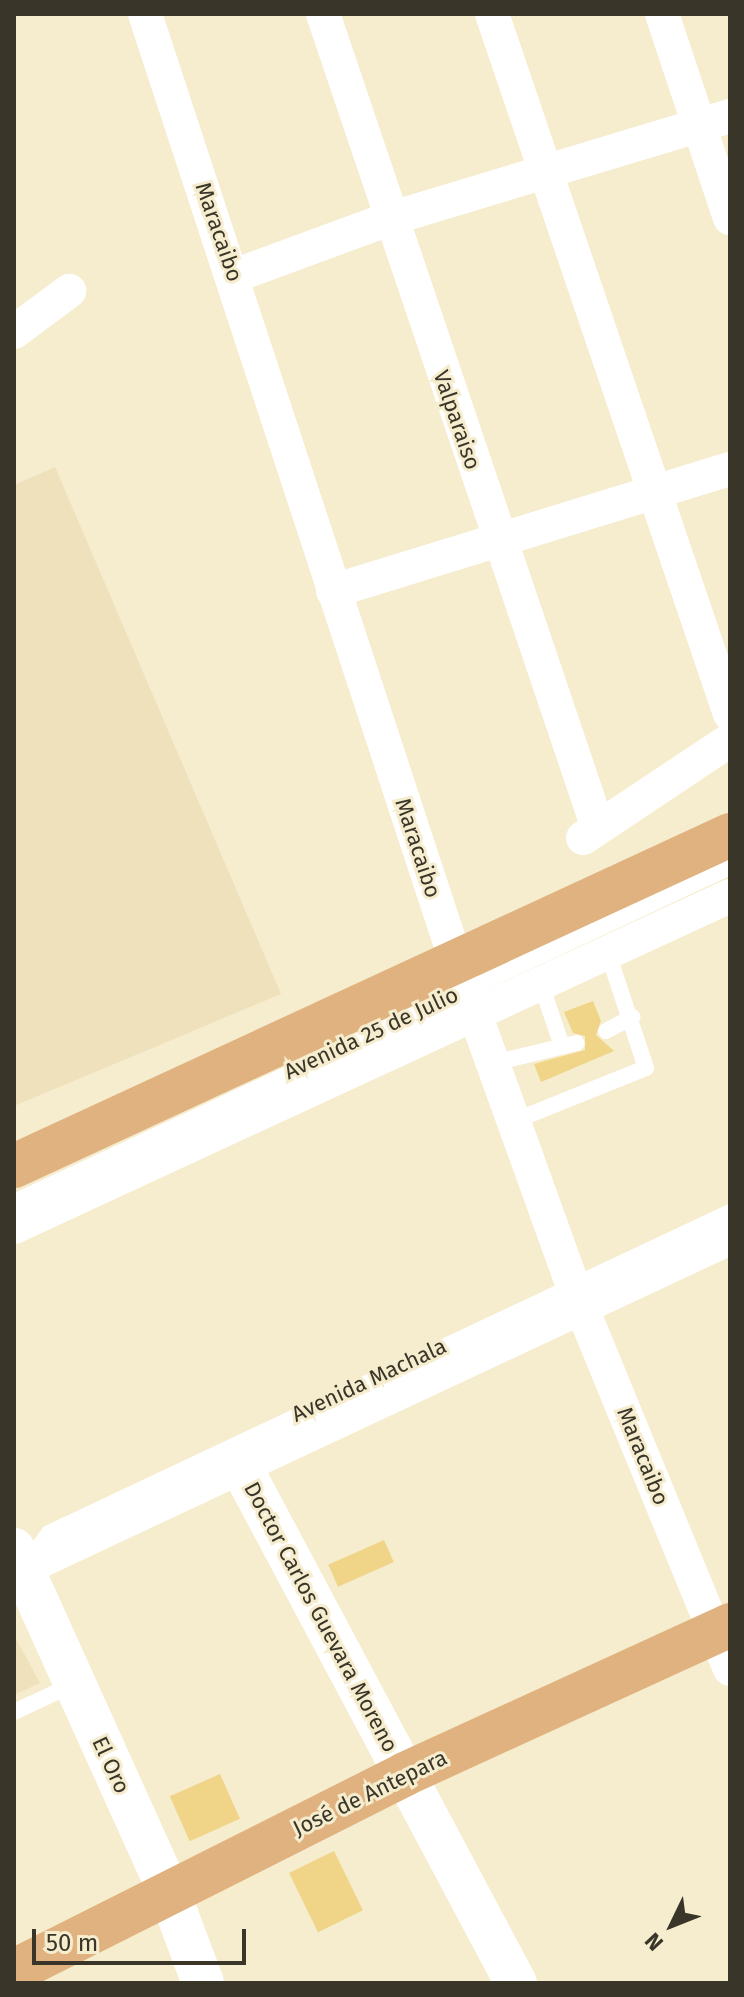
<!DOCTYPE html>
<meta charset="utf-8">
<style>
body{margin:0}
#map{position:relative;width:744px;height:1997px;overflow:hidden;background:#f6ecce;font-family:"Fira Sans",sans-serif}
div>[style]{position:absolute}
.built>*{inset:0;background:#eee1bc}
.building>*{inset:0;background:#f0d588;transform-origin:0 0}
.service>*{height:16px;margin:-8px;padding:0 8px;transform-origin:8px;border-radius:8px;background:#fff}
.minor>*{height:34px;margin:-17px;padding:0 17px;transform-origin:17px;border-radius:17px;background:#fff}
.tertiary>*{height:42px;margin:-21px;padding:0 21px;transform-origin:21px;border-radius:21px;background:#fff}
.primary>*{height:44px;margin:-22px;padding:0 22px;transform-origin:22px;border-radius:22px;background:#dfb27f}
span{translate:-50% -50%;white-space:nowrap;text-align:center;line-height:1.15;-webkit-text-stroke:6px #f6ecce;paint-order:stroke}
.street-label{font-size:22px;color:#393529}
.frame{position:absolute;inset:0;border:16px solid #393529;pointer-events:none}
.north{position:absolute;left:632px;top:1885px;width:80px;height:80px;-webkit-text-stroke:6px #f6ecce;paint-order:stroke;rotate:227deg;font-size:22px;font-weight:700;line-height:32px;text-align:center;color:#393529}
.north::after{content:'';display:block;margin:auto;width:28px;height:36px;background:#393529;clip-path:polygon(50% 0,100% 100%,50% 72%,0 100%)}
.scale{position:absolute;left:32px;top:1929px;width:214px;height:36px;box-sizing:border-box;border:4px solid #393529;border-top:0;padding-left:10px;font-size:24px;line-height:28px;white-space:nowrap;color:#393529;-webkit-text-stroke:6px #f6ecce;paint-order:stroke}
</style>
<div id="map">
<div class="built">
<div style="clip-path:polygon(55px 467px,281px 994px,14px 1106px,14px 485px)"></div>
<div style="clip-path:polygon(14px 1635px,40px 1683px,14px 1695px)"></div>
</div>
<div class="building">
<div style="clip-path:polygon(593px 1001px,601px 1021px,596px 1035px,614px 1051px,541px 1082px,534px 1064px,585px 1050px,585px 1036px,573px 1033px,564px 1012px)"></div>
<div style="left:384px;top:1540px;width:24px;height:61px;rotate:66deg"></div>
<div style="left:220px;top:1774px;width:49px;height:55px;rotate:66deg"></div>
<div style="left:334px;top:1851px;width:66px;height:50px;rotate:64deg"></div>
</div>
<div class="service">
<div style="left:542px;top:987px;width:62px;rotate:71.3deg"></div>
<div style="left:606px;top:1031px;width:30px;rotate:-28deg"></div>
<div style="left:493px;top:1063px;width:86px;rotate:-13.4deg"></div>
<div style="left:514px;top:1121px;width:142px;rotate:-21.9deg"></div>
<div style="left:646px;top:1068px;width:118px;rotate:-108.3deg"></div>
<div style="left:14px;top:1202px;width:790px;rotate:-25.07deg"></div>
<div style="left:31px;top:1557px;width:30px;rotate:-53deg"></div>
<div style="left:49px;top:1533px;width:753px;rotate:-25.24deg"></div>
<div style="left:14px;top:1712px;width:66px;rotate:-25deg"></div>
</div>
<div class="minor">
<div style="left:145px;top:14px;width:1000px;rotate:71.82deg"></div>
<div style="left:457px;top:964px;width:340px;rotate:70.2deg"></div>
<div style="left:572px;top:1284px;width:416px;rotate:67.7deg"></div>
<div style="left:323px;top:14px;width:856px;rotate:71.33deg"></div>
<div style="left:492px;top:14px;width:739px;rotate:71.22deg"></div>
<div style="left:662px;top:14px;width:215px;rotate:71.6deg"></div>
<div style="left:234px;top:276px;width:165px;rotate:-20.2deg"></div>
<div style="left:389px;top:219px;width:356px;rotate:-16.8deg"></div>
<div style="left:14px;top:332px;width:69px;rotate:-36.7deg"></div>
<div style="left:333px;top:591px;width:415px;rotate:-17.1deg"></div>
<div style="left:583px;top:838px;width:177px;rotate:-33.7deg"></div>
<div style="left:14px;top:1227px;width:789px;rotate:-24.81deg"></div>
<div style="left:23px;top:1569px;width:781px;rotate:-25.09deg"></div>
</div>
<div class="tertiary">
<div style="left:239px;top:1463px;width:589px;rotate:61.96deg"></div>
<div style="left:14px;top:1549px;width:376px;rotate:65.7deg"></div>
<div style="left:169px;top:1892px;width:97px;rotate:69.5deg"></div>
</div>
<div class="primary">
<div style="left:14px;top:1166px;width:789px;rotate:-24.81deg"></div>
<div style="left:14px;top:1971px;width:438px;rotate:-26.7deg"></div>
<div style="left:405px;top:1774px;width:358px;rotate:-24.6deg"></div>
</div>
<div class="street-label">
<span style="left:219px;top:232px;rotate:71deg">Maracaibo</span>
<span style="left:457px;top:420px;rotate:71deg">Valparaiso</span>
<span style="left:418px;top:848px;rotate:72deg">Maracaibo</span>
<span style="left:371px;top:1033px;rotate:-25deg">Avenida 25 de Julio</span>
<span style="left:369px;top:1380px;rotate:-25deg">Avenida Machala</span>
<span style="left:643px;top:1456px;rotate:68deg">Maracaibo</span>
<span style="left:321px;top:1617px;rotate:62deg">Doctor Carlos Guevara Moreno</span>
<span style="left:111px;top:1765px;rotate:65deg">El Oro</span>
<span style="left:370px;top:1793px;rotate:-26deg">José de Antepara</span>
</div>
<div class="frame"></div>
<div class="north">N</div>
<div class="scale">50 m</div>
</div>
